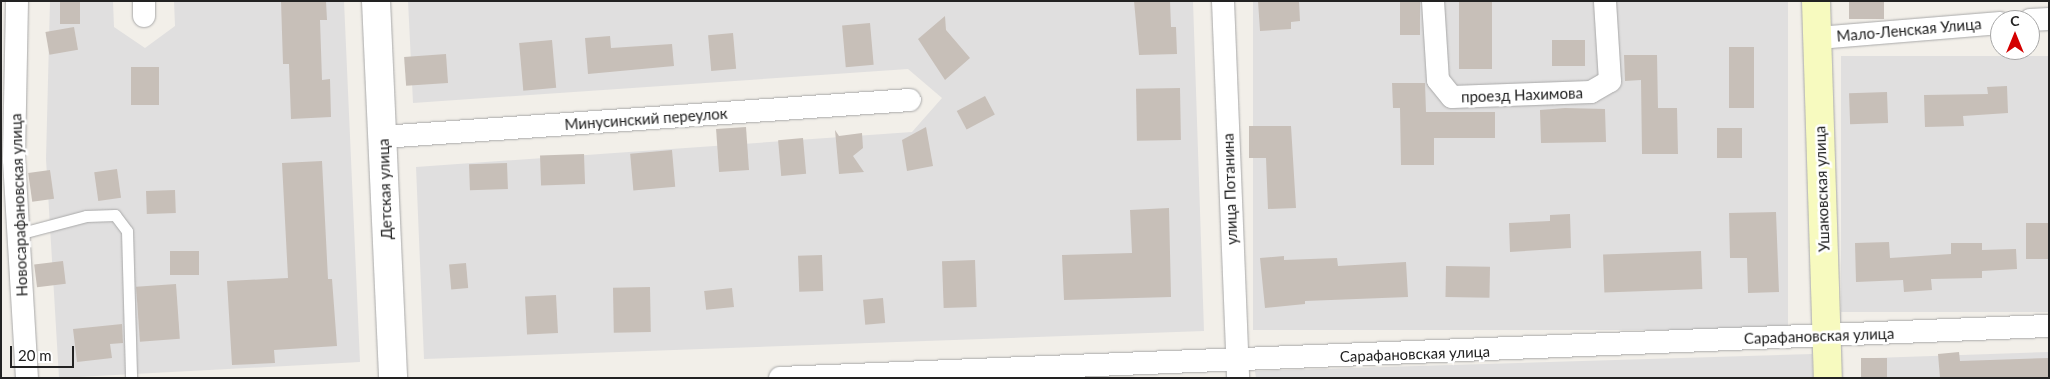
<!DOCTYPE html>
<meta charset="utf-8">
<style>
body{margin:0}
#map{position:relative;width:2050px;height:379px;overflow:hidden;background:#f2efe9;font-family:Lato,sans-serif}
div>[style]{position:absolute}
.residential>*{inset:0;background:#e0dfdf;transform-origin:0 0}
.building>*{inset:0;background:#c7bfb8;transform-origin:0 0}
.roads{filter:drop-shadow(0 0 1px #a9a9a9) drop-shadow(0 0 1px #a9a9a9)}
.service>*{height:11px;margin:-5.5px;padding:0 5.5px;transform-origin:5.5px;border-radius:5.5px;background:#fff}
.minor>*{height:22px;margin:-11px;padding:0 11px;transform-origin:11px;border-radius:11px;background:#fff}
.tertiary>*{height:28px;margin:-14px;padding:0 14px;transform-origin:14px;border-radius:14px;background:#fff}
.secondary>*{height:28px;margin:-14px;padding:0 14px;transform-origin:14px;border-radius:14px;background:#f7fabf}
span{translate:-50% -50%;white-space:nowrap;text-align:center;line-height:1.15;-webkit-text-stroke:5px #fff;paint-order:stroke}
.street-label{font-size:15px;color:#222}
.frame{position:absolute;inset:0;border:2px solid #222;pointer-events:none}
.north{position:absolute;left:1990px;top:10px;width:50px;height:50px;box-sizing:border-box;background:#fff;border:1px solid #a7a7a7;border-radius:50%;rotate:0deg;font-size:14px;font-weight:700;line-height:20px;text-align:center;color:#222}
.north::after{content:'';display:block;margin:auto;width:18px;height:22px;background:#d40000;clip-path:polygon(50% 0,100% 100%,50% 72%,0 100%)}
.scale{position:absolute;left:10px;top:346px;width:64px;height:22px;box-sizing:border-box;border:2px solid #222;border-top:0;padding-left:6px;font-size:15px;line-height:18px;white-space:nowrap;color:#222;-webkit-text-stroke:4px #fff;paint-order:stroke}
</style>
<div id="map">
<div class="residential">
<div style="clip-path:polygon(50px 1px,113px 1px,114px 27px,145px 48px,175px 26px,174px 1px,344px 1px,360px 362px,59px 378px,46px 159px)"></div>
<div style="clip-path:polygon(408px 1px,1193px 1px,1204px 331px,424px 359px,416px 167px,912px 132px,942px 98px,908px 69px,413px 103px)"></div>
<div style="left:1253px;top:1px;width:535px;height:329px"></div>
<div style="left:2049px;top:56px;width:256px;height:208px;rotate:90deg"></div>
<div style="clip-path:polygon(2049px 352px,2049px 378px,1875px 378px,1874px 358px)"></div>
<div style="clip-path:polygon(1812px 354px,1813px 378px,1256px 378px,1255px 371px)"></div>
</div>
<div class="building">
<div style="left:60px;top:1px;width:20px;height:23px"></div>
<div style="clip-path:polygon(281px 1px,326px 1px,327px 20px,320px 20px,322px 80px,330px 79px,331px 117px,291px 119px,289px 64px,283px 64px)"></div>
<div style="clip-path:polygon(1134px 1px,1170px 1px,1171px 27px,1176px 27px,1177px 54px,1139px 55px)"></div>
<div style="clip-path:polygon(1258px 1px,1299px 1px,1300px 21px,1291px 22px,1291px 29px,1260px 31px)"></div>
<div style="left:1459px;top:1px;width:33px;height:68px"></div>
<div style="left:1849px;top:1px;width:35px;height:18px"></div>
<div style="left:1400px;top:2px;width:20px;height:33px"></div>
<div style="clip-path:polygon(945px 16px,946px 30px,970px 58px,945px 80px,918px 39px)"></div>
<div style="left:870px;top:23px;width:42px;height:28px;rotate:85deg"></div>
<div style="left:74px;top:27px;width:23px;height:29px;rotate:80deg"></div>
<div style="left:733px;top:33px;width:36px;height:25px;rotate:85deg"></div>
<div style="clip-path:polygon(610px 36px,611px 48px,672px 44px,674px 66px,588px 74px,585px 38px)"></div>
<div style="left:552px;top:40px;width:48px;height:33px;rotate:85deg"></div>
<div style="left:1585px;top:40px;width:26px;height:33px;rotate:90deg"></div>
<div style="left:1729px;top:47px;width:25px;height:61px"></div>
<div style="left:446px;top:54px;width:29px;height:42px;rotate:86deg"></div>
<div style="clip-path:polygon(1624px 55px,1657px 55px,1658px 108px,1677px 108px,1678px 154px,1642px 154px,1641px 80px,1625px 81px)"></div>
<div style="left:159px;top:67px;width:38px;height:28px;rotate:90deg"></div>
<div style="clip-path:polygon(1392px 83px,1425px 83px,1426px 112px,1495px 112px,1495px 138px,1434px 138px,1434px 165px,1401px 165px,1400px 108px,1393px 108px)"></div>
<div style="clip-path:polygon(2007px 86px,2008px 113px,1963px 116px,1964px 126px,1925px 127px,1924px 95px,1988px 94px,1987px 87px)"></div>
<div style="left:1180px;top:88px;width:52px;height:44px;rotate:89deg"></div>
<div style="left:1887px;top:92px;width:31px;height:38px;rotate:88deg"></div>
<div style="left:985px;top:96px;width:21px;height:32px;rotate:62deg"></div>
<div style="clip-path:polygon(1565px 108px,1605px 109px,1606px 142px,1541px 143px,1540px 110px)"></div>
<div style="clip-path:polygon(1249px 126px,1291px 126px,1296px 208px,1268px 209px,1266px 158px,1249px 158px)"></div>
<div style="left:746px;top:127px;width:43px;height:30px;rotate:86deg"></div>
<div style="clip-path:polygon(926px 127px,933px 166px,907px 171px,902px 140px)"></div>
<div style="left:1717px;top:128px;width:25px;height:30px"></div>
<div style="clip-path:polygon(835px 130px,839px 136px,862px 133px,863px 148px,853px 156px,864px 172px,839px 174px)"></div>
<div style="left:803px;top:138px;width:36px;height:25px;rotate:85deg"></div>
<div style="left:672px;top:150px;width:37px;height:42px;rotate:85deg"></div>
<div style="left:584px;top:154px;width:30px;height:44px;rotate:88deg"></div>
<div style="clip-path:polygon(322px 161px,328px 279px,332px 279px,337px 346px,274px 350px,275px 363px,232px 365px,227px 281px,288px 278px,282px 163px)"></div>
<div style="left:507px;top:163px;width:26px;height:38px;rotate:88deg"></div>
<div style="left:117px;top:169px;width:29px;height:23px;rotate:82deg"></div>
<div style="left:50px;top:170px;width:29px;height:22px;rotate:82deg"></div>
<div style="left:175px;top:190px;width:23px;height:29px;rotate:88deg"></div>
<div style="clip-path:polygon(1169px 208px,1171px 297px,1064px 300px,1062px 255px,1132px 253px,1130px 210px)"></div>
<div style="clip-path:polygon(1776px 212px,1779px 292px,1748px 293px,1747px 258px,1730px 258px,1729px 213px)"></div>
<div style="clip-path:polygon(1570px 214px,1571px 248px,1510px 252px,1509px 223px,1550px 221px,1550px 215px)"></div>
<div style="left:2049px;top:223px;width:36px;height:23px;rotate:90deg"></div>
<div style="clip-path:polygon(1889px 242px,1890px 258px,1951px 254px,1951px 243px,1982px 243px,1982px 250px,2016px 249px,2017px 269px,1982px 271px,1982px 278px,1931px 279px,1932px 290px,1904px 292px,1903px 280px,1856px 282px,1855px 243px)"></div>
<div style="left:170px;top:251px;width:29px;height:24px"></div>
<div style="left:1701px;top:251px;width:38px;height:98px;rotate:88deg"></div>
<div style="left:822px;top:255px;width:36px;height:24px;rotate:88deg"></div>
<div style="clip-path:polygon(1284px 256px,1284px 260px,1337px 258px,1338px 266px,1406px 262px,1408px 297px,1305px 301px,1305px 304px,1265px 308px,1260px 258px)"></div>
<div style="left:975px;top:260px;width:47px;height:33px;rotate:88deg"></div>
<div style="left:63px;top:261px;width:23px;height:29px;rotate:83deg"></div>
<div style="left:466px;top:263px;width:25px;height:17px;rotate:85deg"></div>
<div style="left:1446px;top:266px;width:44px;height:31px;rotate:1deg"></div>
<div style="left:176px;top:284px;width:55px;height:40px;rotate:86deg"></div>
<div style="left:650px;top:287px;width:45px;height:37px;rotate:89deg"></div>
<div style="left:732px;top:288px;width:19px;height:28px;rotate:84deg"></div>
<div style="left:556px;top:295px;width:38px;height:31px;rotate:87deg"></div>
<div style="left:883px;top:298px;width:25px;height:20px;rotate:85deg"></div>
<div style="clip-path:polygon(122px 324px,123px 343px,110px 344px,112px 358px,77px 362px,73px 329px)"></div>
<div style="clip-path:polygon(1959px 352px,1960px 361px,2049px 358px,2049px 378px,1940px 378px,1938px 354px)"></div>
<div style="left:1861px;top:358px;width:26px;height:20px"></div>
</div>
<div class="roads">
<div class="service">
<div style="left:18px;top:234px;width:70px;rotate:-14.8deg"></div>
<div style="left:86px;top:216px;width:29px;rotate:-2deg"></div>
<div style="left:115px;top:215px;width:20px;rotate:53deg"></div>
<div style="left:127px;top:231px;width:147px;rotate:88.4deg"></div>
</div>
<div class="minor">
<div style="left:17px;top:1px;width:159px;rotate:91.1deg"></div>
<div style="left:14px;top:160px;width:218px;rotate:86.6deg"></div>
<div style="left:144px;top:1px;width:15px;rotate:90deg"></div>
<div style="left:1223px;top:1px;width:377px;rotate:87.7deg"></div>
<div style="left:1433px;top:1px;width:79px;rotate:86.4deg"></div>
<div style="left:1438px;top:80px;width:22px;rotate:51deg"></div>
<div style="left:1452px;top:97px;width:139px;rotate:-2.1deg"></div>
<div style="left:1591px;top:92px;width:22px;rotate:-30deg"></div>
<div style="left:1610px;top:81px;width:80px;rotate:-93.6deg"></div>
<div style="left:2030px;top:20px;width:19px;rotate:-3deg"></div>
<div style="left:1818px;top:38px;width:183px;rotate:-4.7deg"></div>
<div style="left:382px;top:137px;width:529px;rotate:-4.01deg"></div>
<div style="left:780px;top:378px;width:1270px;rotate:-2.35deg"></div>
</div>
<div class="tertiary">
<div style="left:376px;top:1px;width:377px;rotate:87.4deg"></div>
</div>
<div class="secondary">
<div style="left:1816px;top:1px;width:377px;rotate:88.2deg"></div>
</div>
</div>
<div class="street-label">
<span style="left:1909px;top:30px;rotate:-5deg">Мало-Ленская Улица</span>
<span style="left:1522px;top:95px;rotate:-2deg">проезд Нахимова</span>
<span style="left:646px;top:119px;rotate:-4deg">Минусинский переулок</span>
<span style="left:385px;top:189px;rotate:-92deg">Детская улица</span>
<span style="left:1230px;top:189px;rotate:-92deg">улица Потанина</span>
<span style="left:1822px;top:189px;rotate:-92deg">Ушаковская улица</span>
<span style="left:19px;top:205px;rotate:-92deg">Новосарафановская улица</span>
<span style="left:1819px;top:336px;rotate:-2deg">Сарафановская улица</span>
<span style="left:1415px;top:354px;rotate:-2deg">Сарафановская улица</span>
</div>
<div class="frame"></div>
<div class="north">С</div>
<div class="scale">20 m</div>
</div>
